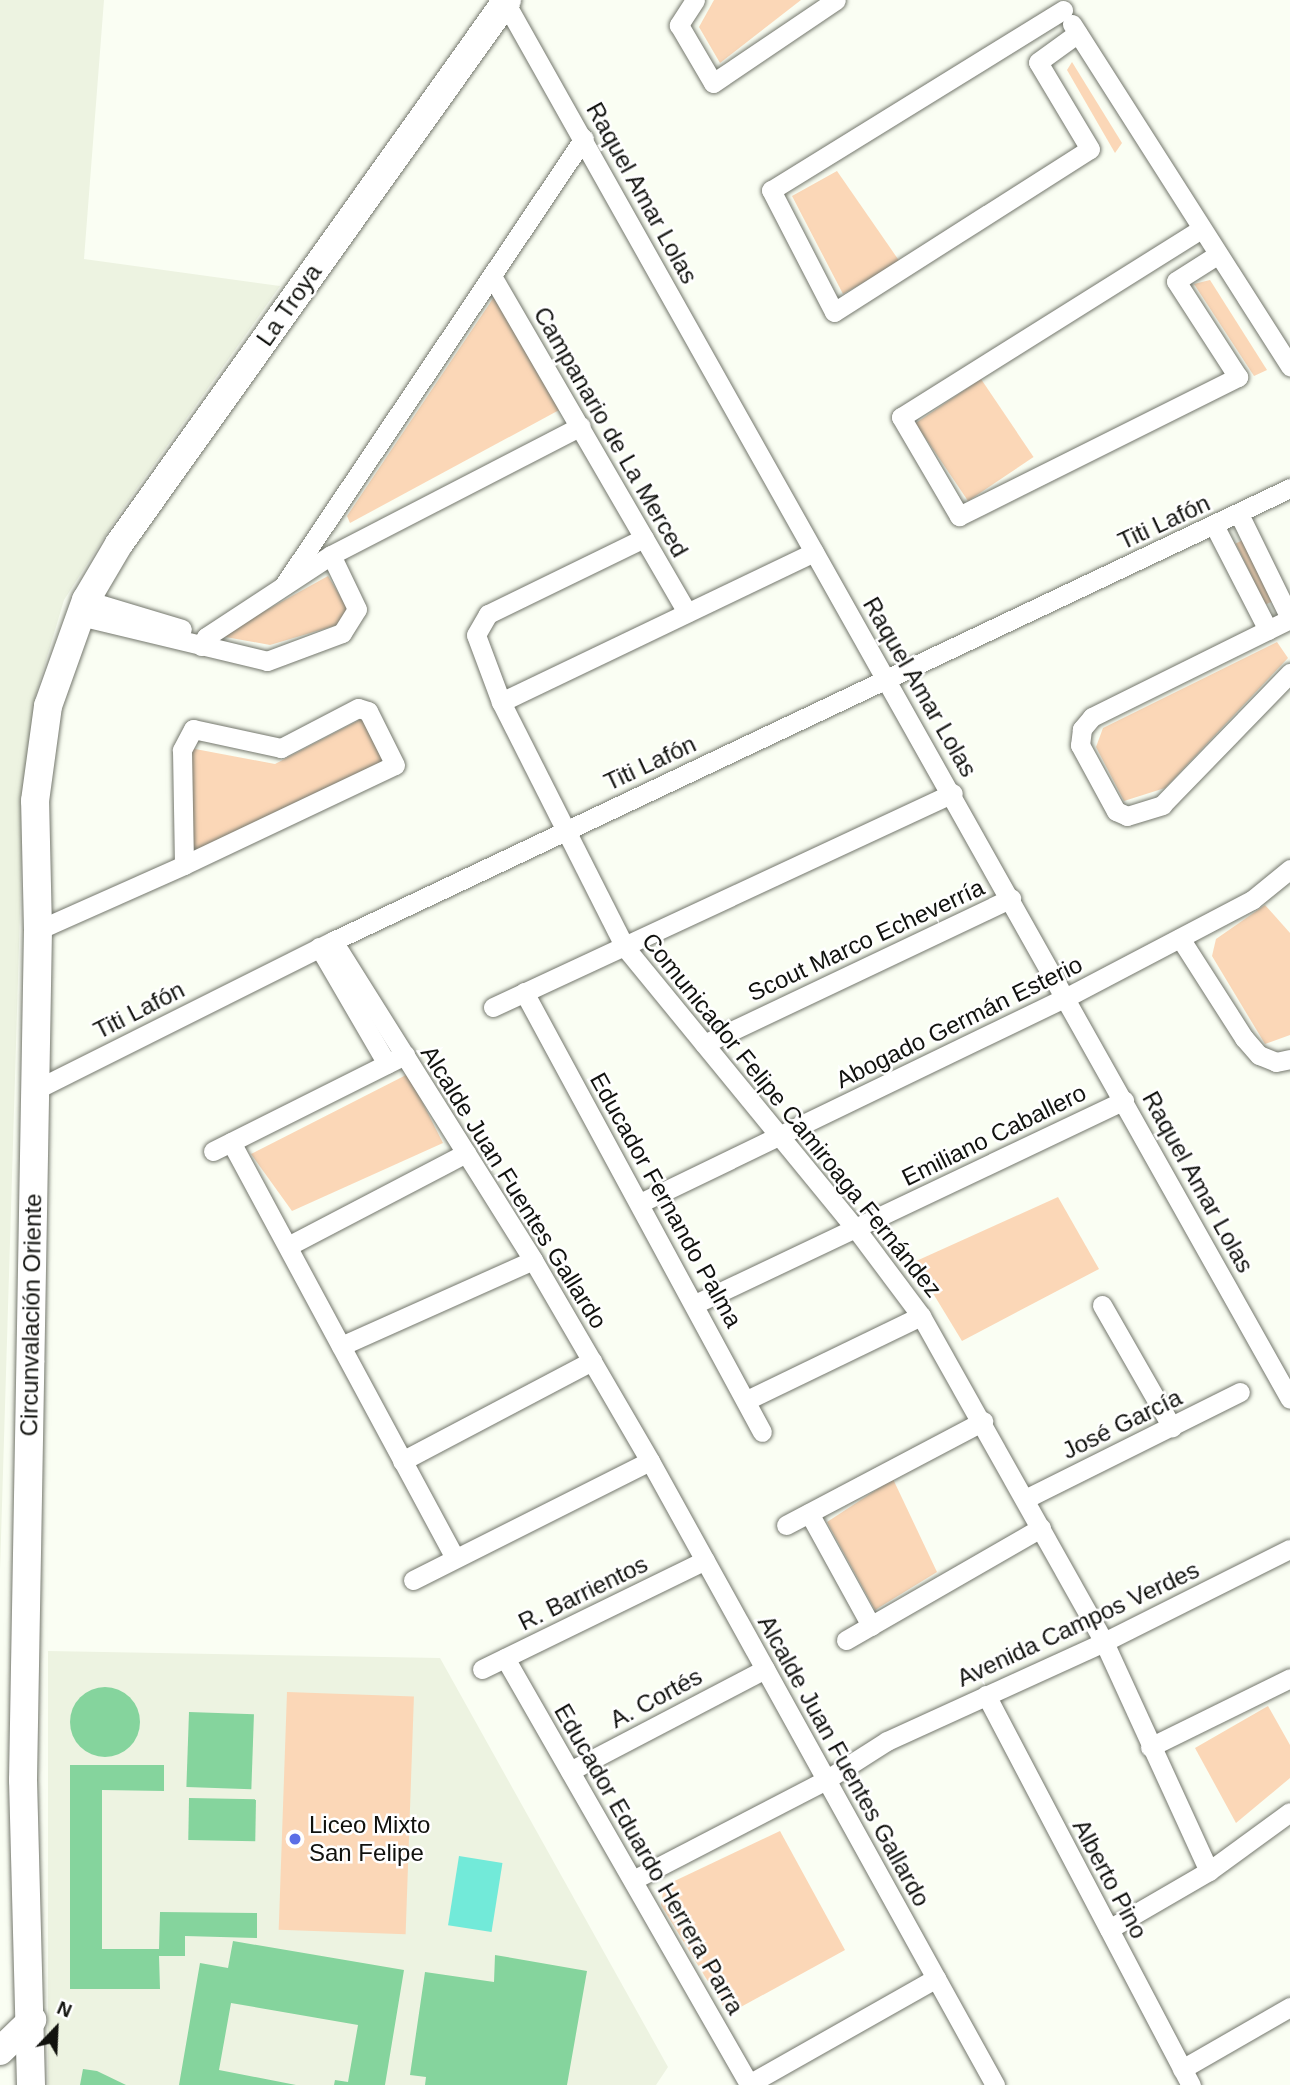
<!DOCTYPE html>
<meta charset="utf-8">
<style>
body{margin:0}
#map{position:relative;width:1290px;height:2085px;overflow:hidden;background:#fafef3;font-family:Arial,sans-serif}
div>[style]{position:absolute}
.built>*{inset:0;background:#edf3e1}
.green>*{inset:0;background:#fbd7b7;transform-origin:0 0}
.water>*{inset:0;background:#72ead9;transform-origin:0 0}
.building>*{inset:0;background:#85d49d;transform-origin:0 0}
.round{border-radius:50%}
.roads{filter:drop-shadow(0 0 2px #74776d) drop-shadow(0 0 2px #74776d)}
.street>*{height:19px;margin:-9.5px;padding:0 9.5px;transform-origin:9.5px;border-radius:9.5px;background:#fff}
.secondary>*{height:28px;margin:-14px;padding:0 14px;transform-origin:14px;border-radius:14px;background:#fff}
.dots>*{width:19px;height:19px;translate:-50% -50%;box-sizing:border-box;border:4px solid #fff;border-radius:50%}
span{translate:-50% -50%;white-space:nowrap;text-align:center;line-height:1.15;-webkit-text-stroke:5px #fff;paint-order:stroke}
.street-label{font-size:24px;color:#11120e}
.poi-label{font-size:24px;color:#11120e}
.left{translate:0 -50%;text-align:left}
.north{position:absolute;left:21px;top:1994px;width:70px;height:70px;-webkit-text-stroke:5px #fff;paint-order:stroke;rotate:23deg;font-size:19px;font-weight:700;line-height:28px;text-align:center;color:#11120e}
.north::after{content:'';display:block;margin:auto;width:24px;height:32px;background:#11120e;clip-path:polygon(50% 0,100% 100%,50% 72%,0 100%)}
</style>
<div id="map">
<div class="built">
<div style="clip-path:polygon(0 0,104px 0,84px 259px,280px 286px,121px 511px,64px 600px,35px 697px,23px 814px,0 1571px)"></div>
<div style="clip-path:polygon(48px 1651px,440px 1658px,668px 2067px,656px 2085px,48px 2085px)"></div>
</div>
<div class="green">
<div style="clip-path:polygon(714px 0,801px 0,720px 63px,699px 27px)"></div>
<div style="clip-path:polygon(1072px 62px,1122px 143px,1115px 153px,1067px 70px)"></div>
<div style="clip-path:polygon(837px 171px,900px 262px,843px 294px,792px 196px)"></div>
<div style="clip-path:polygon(1210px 280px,1267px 370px,1254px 376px,1194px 284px)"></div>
<div style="clip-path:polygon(494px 297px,561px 409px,350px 523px,347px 516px)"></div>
<div style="left:981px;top:379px;width:94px;height:79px;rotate:56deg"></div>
<div style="left:1243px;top:540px;width:68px;height:8px;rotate:64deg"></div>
<div style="clip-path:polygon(328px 576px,348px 609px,344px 623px,270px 645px,220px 636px)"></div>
<div style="clip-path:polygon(1277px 642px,1288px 658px,1165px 788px,1124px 801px,1096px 747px,1103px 728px)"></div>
<div style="clip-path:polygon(365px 717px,384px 761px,192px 856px,190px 748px,275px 764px)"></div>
<div style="clip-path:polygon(1265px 905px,1290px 933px,1290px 1035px,1265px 1044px,1212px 956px,1216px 939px)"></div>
<div style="clip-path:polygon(408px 1074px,443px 1143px,292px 1211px,251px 1154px)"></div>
<div style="clip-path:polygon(1058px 1197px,1099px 1269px,962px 1341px,914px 1262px)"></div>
<div style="clip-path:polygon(893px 1479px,937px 1572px,875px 1610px,827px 1522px)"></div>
<div style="left:287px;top:1692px;width:127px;height:238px;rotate:2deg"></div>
<div style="clip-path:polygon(1268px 1706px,1290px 1745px,1290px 1778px,1236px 1823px,1195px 1748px)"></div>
<div style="clip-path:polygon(780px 1831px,845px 1950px,728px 2014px,661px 1905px,664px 1886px)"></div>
</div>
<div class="water">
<div style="left:459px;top:1856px;width:44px;height:70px;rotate:9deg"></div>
</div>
<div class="building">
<div class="round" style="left:70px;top:1687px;width:70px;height:70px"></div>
<div style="left:189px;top:1712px;width:65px;height:75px;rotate:2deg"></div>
<div style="clip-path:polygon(70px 1765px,164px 1765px,164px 1791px,102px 1790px,102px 1949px,159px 1949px,160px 1912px,257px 1913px,257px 1938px,185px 1936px,185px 1956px,159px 1956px,160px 1989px,70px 1989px)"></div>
<div style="left:189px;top:1798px;width:67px;height:42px;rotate:1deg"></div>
<div style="clip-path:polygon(233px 1941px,404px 1970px,385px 2085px,334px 2085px,335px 2080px,348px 2082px,358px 2025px,231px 2003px,219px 2070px,296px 2085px,179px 2085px,200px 1963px,228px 1968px)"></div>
<div style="clip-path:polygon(495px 1955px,587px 1971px,567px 2085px,425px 2085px,426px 2077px,410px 2075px,425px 1972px,494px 1982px)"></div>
<div style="clip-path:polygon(83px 2069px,97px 2071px,126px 2085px,80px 2085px)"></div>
</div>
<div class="roads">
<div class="street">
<div style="left:695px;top:0;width:30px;rotate:123deg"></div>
<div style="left:679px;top:25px;width:67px;rotate:59.6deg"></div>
<div style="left:713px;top:83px;width:148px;rotate:-34deg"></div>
<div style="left:505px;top:2px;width:1602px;rotate:60.67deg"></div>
<div style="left:1063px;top:10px;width:343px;rotate:148.3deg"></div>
<div style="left:771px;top:190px;width:137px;rotate:62.7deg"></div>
<div style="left:834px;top:312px;width:303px;rotate:-32.5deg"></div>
<div style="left:1090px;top:149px;width:101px;rotate:-120.9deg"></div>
<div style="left:1038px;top:62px;width:49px;rotate:-35.9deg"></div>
<div style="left:1072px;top:24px;width:406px;rotate:57.5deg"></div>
<div style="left:1201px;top:229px;width:354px;rotate:147.9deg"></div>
<div style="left:901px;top:417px;width:115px;rotate:59.6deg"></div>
<div style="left:959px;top:516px;width:312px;rotate:-26.5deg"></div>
<div style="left:1238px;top:377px;width:114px;rotate:-122.9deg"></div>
<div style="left:1176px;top:281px;width:49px;rotate:-32.4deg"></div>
<div style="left:492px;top:276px;width:389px;rotate:59.9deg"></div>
<div style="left:1239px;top:514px;width:116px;rotate:63.9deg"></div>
<div style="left:1214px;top:525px;width:118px;rotate:62.8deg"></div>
<div style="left:644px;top:538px;width:174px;rotate:154deg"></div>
<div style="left:488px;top:614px;width:24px;rotate:120deg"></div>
<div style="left:476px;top:635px;width:72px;rotate:69.5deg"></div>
<div style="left:501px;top:702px;width:273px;rotate:63.2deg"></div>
<div style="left:624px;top:946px;width:366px;rotate:50.7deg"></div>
<div style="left:856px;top:1229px;width:109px;rotate:53.2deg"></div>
<div style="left:921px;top:1316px;width:374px;rotate:60.7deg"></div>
<div style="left:1104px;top:1642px;width:252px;rotate:65.4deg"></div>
<div style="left:284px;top:585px;width:538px;rotate:-56.13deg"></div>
<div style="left:86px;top:600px;width:100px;rotate:16.8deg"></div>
<div style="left:80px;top:616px;width:192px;rotate:13.5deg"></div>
<div style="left:267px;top:661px;width:80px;rotate:-20.5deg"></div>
<div style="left:342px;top:633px;width:28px;rotate:-58deg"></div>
<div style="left:357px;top:609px;width:60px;rotate:-115.7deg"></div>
<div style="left:1290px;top:619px;width:221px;rotate:153.7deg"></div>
<div style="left:1092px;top:717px;width:16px;rotate:130deg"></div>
<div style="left:1082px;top:729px;width:16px;rotate:97deg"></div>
<div style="left:1080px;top:745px;width:75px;rotate:61.4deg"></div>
<div style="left:1116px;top:811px;width:12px;rotate:24deg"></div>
<div style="left:1127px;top:816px;width:37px;rotate:-17deg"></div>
<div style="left:1162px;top:805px;width:184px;rotate:-45.9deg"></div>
<div style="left:201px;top:646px;width:10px;rotate:-61deg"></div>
<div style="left:206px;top:637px;width:149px;rotate:-33.3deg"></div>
<div style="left:331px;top:555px;width:281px;rotate:-27.3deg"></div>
<div style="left:501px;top:702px;width:347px;rotate:-25.6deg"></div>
<div style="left:38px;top:930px;width:160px;rotate:-24deg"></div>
<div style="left:184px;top:865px;width:233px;rotate:-25.4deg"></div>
<div style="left:395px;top:765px;width:60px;rotate:-116.6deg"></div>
<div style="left:368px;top:711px;width:10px;rotate:-163deg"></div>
<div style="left:358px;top:708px;width:87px;rotate:152.5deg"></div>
<div style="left:281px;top:748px;width:90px;rotate:-167.8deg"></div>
<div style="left:193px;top:729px;width:24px;rotate:118deg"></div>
<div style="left:182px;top:750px;width:115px;rotate:89deg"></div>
<div style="left:1180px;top:938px;width:119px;rotate:57.4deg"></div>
<div style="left:1244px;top:1038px;width:23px;rotate:49deg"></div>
<div style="left:1259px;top:1055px;width:18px;rotate:22deg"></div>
<div style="left:1276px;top:1062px;width:14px;rotate:-12deg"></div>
<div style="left:333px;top:941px;width:377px;rotate:57.9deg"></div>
<div style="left:533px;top:1260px;width:233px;rotate:59.8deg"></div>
<div style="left:650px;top:1461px;width:713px;rotate:61.06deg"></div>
<div style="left:319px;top:947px;width:135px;rotate:59.8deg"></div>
<div style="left:524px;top:992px;width:500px;rotate:61.59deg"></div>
<div style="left:493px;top:1007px;width:507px;rotate:-24.95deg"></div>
<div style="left:704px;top:1044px;width:340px;rotate:-25.4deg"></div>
<div style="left:35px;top:1090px;width:333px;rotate:-26.6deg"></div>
<div style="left:333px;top:941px;width:1059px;rotate:-25.33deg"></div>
<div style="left:231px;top:1142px;width:472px;rotate:61.7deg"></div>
<div style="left:213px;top:1151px;width:215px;rotate:-26.6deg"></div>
<div style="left:640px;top:1203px;width:474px;rotate:-25.8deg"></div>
<div style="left:1067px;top:997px;width:209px;rotate:-27.7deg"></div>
<div style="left:1252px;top:900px;width:49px;rotate:-39.2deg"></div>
<div style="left:288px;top:1246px;width:201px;rotate:-27.6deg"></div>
<div style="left:695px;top:1304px;width:475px;rotate:-25.4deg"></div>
<div style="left:1102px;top:1305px;width:141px;rotate:60.2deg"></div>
<div style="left:341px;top:1346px;width:210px;rotate:-24.1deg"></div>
<div style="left:747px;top:1400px;width:193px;rotate:-25.8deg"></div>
<div style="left:402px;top:1461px;width:215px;rotate:-27.8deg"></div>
<div style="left:1025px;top:1499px;width:240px;rotate:-26.5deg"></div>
<div style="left:809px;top:1513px;width:129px;rotate:61.2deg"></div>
<div style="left:786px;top:1525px;width:223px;rotate:-27.8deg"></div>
<div style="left:413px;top:1580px;width:265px;rotate:-26.7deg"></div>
<div style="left:846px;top:1640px;width:225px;rotate:-29.9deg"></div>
<div style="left:505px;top:1658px;width:492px;rotate:60.2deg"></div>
<div style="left:482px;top:1669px;width:248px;rotate:-26deg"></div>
<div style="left:986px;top:1695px;width:441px;rotate:62.3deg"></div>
<div style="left:1150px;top:1747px;width:156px;rotate:-26.2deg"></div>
<div style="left:570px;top:1771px;width:220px;rotate:-27.6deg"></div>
<div style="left:633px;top:1880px;width:217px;rotate:-27.4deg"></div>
<div style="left:826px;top:1780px;width:72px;rotate:-32.6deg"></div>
<div style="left:887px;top:1741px;width:239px;rotate:-24.5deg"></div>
<div style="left:1104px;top:1642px;width:208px;rotate:-26.6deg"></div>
<div style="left:1109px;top:1929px;width:116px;rotate:-30.1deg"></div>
<div style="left:1209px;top:1871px;width:100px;rotate:-36.1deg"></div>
<div style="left:1182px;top:2069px;width:125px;rotate:-29.9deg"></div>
<div style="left:749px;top:2084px;width:215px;rotate:-29.5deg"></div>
</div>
<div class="secondary">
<div style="left:0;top:2051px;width:45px;rotate:-44.1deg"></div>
<div style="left:31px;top:2085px;width:305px;rotate:-91.5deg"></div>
<div style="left:23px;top:1780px;width:850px;rotate:-88.99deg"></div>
<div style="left:38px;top:930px;width:129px;rotate:-91.3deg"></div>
<div style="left:35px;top:801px;width:96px;rotate:-82.2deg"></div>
<div style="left:48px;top:706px;width:113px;rotate:-70.3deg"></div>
<div style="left:86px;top:600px;width:65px;rotate:-59.5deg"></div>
<div style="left:119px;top:544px;width:668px;rotate:-54.5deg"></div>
</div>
</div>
<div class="dots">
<div style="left:295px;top:1839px;background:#5c6fe6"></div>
</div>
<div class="street-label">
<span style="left:642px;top:193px;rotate:61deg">Raquel Amar Lolas</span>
<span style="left:289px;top:305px;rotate:-55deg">La Troya</span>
<span style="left:611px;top:432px;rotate:60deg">Campanario de La Merced</span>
<span style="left:1164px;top:522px;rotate:-25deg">Titi Lafón</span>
<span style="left:920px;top:687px;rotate:60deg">Raquel Amar Lolas</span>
<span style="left:650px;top:763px;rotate:-25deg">Titi Lafón</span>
<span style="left:866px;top:940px;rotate:-25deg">Scout Marco Echeverría</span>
<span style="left:139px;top:1010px;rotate:-27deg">Titi Lafón</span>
<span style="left:959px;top:1022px;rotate:-26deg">Abogado Germán Esterio</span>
<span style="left:792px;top:1115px;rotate:51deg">Comunicador Felipe Camiroaga Fernández</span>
<span style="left:994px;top:1135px;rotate:-26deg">Emiliano Caballero</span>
<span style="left:1198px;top:1182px;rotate:61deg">Raquel Amar Lolas</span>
<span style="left:514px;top:1187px;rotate:58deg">Alcalde Juan Fuentes Gallardo</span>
<span style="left:666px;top:1200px;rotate:61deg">Educador Fernando Palma</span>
<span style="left:31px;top:1315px;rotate:-89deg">Circunvalación Oriente</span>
<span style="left:1122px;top:1424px;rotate:-26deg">José García</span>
<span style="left:583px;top:1593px;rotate:-26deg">R. Barrientos</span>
<span style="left:1078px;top:1624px;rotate:-25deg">Avenida Campos Verdes</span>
<span style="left:656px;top:1698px;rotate:-28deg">A. Cortés</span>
<span style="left:844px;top:1761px;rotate:61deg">Alcalde Juan Fuentes Gallardo</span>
<span style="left:649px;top:1859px;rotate:60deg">Educador Eduardo Herrera Parra</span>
<span style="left:1110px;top:1879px;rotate:62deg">Alberto Pino</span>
</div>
<div class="poi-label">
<span class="left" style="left:309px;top:1839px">Liceo Mixto<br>San Felipe</span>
</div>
<div class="north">N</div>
</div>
